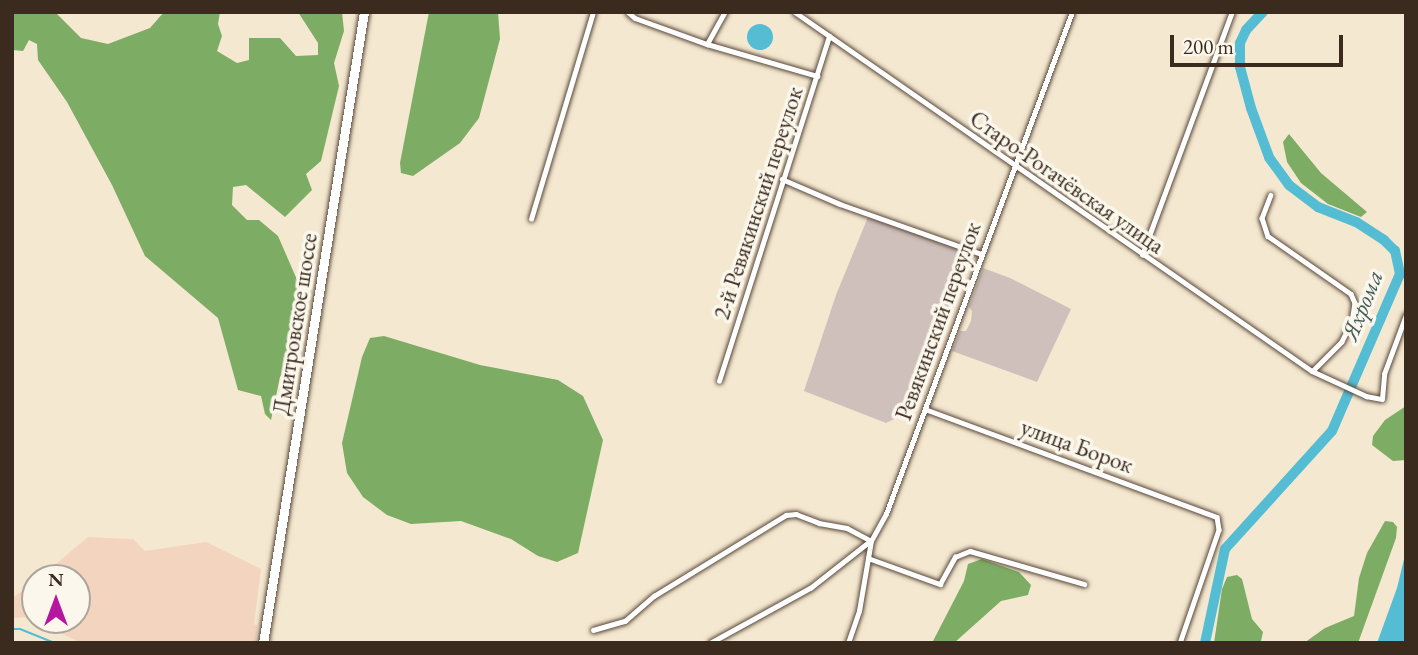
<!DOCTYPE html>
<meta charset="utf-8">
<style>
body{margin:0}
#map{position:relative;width:1418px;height:655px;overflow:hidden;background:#f5e8d0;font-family:"EB Garamond",serif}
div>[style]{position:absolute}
.built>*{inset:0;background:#f3d4bf}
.industrial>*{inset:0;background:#cfc0bb}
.forest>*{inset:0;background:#7dac65}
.water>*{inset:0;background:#55bdd3}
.round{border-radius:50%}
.stream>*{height:2px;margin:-1px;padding:0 1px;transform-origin:1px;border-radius:1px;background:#55bdd3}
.river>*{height:10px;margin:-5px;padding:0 5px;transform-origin:5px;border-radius:5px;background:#55bdd3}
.roads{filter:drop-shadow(0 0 2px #574639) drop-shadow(0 0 2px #574639)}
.street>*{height:4.5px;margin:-2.25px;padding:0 2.25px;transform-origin:2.25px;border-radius:2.25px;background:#fff}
.highway>*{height:9px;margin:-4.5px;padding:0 4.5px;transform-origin:4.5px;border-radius:4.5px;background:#fff}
span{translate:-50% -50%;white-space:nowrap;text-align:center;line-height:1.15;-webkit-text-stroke:7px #fbf7ec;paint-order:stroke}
.street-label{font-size:23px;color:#3b2a1e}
.water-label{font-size:24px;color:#445d5d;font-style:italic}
.frame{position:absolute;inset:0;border:14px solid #3b2a1e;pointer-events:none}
.north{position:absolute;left:21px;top:564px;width:70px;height:70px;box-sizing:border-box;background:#fbf7ec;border:2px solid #aea59a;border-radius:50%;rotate:0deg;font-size:19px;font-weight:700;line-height:28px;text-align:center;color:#3b2a1e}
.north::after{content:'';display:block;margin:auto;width:24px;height:32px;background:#b5179e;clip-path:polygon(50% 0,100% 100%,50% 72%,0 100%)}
.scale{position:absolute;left:1170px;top:35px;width:173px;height:32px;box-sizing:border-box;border:4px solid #3b2a1e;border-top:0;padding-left:9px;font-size:21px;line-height:24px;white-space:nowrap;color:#3b2a1e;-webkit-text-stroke:5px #fbf7ec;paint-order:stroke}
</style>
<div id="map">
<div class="built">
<div style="clip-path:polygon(88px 537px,133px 539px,145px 551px,206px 542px,261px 569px,254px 624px,258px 626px,255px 643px,81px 643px,28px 617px,12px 618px,12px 598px,35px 582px,35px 620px,77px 620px,77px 578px,39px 578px)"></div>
</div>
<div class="industrial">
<div style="clip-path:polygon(868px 217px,972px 253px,922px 385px,903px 415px,886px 423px,804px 391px,836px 295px)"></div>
<div style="clip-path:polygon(983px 268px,1010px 278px,1071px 309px,1037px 382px,952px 351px,960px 331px,966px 331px,971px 321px,972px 311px,969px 307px)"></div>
</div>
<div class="forest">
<div style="clip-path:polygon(12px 12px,55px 12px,81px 38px,108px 44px,150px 28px,164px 12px,220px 12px,218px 24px,222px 36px,217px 51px,237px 63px,249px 60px,249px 38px,280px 38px,296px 56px,318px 55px,318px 43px,298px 12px,342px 12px,344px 31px,334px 63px,339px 86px,321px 161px,306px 174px,312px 190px,285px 217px,246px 185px,233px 187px,232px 205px,247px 220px,259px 220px,278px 236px,298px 282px,292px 362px,280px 377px,271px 420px,265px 414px,261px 396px,238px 390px,218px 318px,145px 256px,112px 185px,67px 102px,38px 60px,37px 44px,29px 40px,23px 51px,12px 50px)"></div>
<div style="clip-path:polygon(429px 12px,498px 12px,500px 39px,479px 118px,460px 143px,413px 176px,401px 173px,400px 163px)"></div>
<div style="clip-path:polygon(1289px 134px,1321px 173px,1367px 212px,1361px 217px,1328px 204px,1301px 183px,1287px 162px,1283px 142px)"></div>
<div style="clip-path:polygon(384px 336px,480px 365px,558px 380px,583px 396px,603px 440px,578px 553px,557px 562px,538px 556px,511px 539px,461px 521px,411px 524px,387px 515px,363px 497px,347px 473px,342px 443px,362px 357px,370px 338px)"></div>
<div style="clip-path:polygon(1406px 406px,1406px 460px,1393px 461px,1372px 445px,1373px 436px,1385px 420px)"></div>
<div style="clip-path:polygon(1385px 521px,1393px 522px,1397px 527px,1396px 538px,1358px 643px,1304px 643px,1325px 628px,1354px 616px,1359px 578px,1367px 553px)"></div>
<div style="clip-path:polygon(982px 559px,1019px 572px,1031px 585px,1028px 595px,1001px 601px,954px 643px,932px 643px,964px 581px,968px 564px)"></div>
<div style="clip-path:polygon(1237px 575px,1242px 579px,1252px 619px,1263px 632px,1261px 641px,1214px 643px,1222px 589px,1227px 577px)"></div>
</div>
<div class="water">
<div class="round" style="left:747px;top:24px;width:26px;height:26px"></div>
<div style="clip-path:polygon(1406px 551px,1406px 643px,1377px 643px,1397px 588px)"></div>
</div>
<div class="stream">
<div style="left:12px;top:629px;width:8px"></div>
<div style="left:20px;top:629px;width:38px;rotate:22deg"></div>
</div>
<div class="river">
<div style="left:1205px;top:643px;width:96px;rotate:-78deg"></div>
<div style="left:1225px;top:549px;width:159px;rotate:-47.8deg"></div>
<div style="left:1332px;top:431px;width:171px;rotate:-66.6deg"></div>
<div style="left:1400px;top:274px;width:24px;rotate:-102deg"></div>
<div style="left:1395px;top:251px;width:16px;rotate:-135deg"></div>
<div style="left:1384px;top:240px;width:33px;rotate:-147deg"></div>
<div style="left:1356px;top:222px;width:41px;rotate:-158.5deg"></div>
<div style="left:1318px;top:207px;width:36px;rotate:-143deg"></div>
<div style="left:1289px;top:185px;width:34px;rotate:-126deg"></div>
<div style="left:1269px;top:157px;width:52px;rotate:-110.2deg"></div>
<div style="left:1251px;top:108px;width:42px;rotate:-105deg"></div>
<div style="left:1240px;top:67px;width:24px;rotate:-90deg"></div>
<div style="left:1240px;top:43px;width:14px;rotate:-65deg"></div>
<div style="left:1246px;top:30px;width:25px;rotate:-47deg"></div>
</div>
<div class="roads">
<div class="street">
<div style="left:628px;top:12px;width:9px;rotate:41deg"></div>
<div style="left:635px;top:18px;width:77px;rotate:19.9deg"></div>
<div style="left:707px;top:44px;width:115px;rotate:16.2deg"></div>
<div style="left:795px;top:12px;width:629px;rotate:34.78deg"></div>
<div style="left:1312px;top:371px;width:60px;rotate:24.8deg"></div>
<div style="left:1366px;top:396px;width:16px;rotate:11deg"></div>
<div style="left:1382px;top:399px;width:25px;rotate:-85deg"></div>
<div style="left:1384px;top:374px;width:63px;rotate:-69.6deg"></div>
<div style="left:707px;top:44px;width:37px;rotate:-61deg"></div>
<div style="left:782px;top:179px;width:63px;rotate:23.3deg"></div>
<div style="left:840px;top:204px;width:150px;rotate:19.5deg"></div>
<div style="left:1271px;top:195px;width:25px;rotate:111deg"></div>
<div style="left:1262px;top:218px;width:19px;rotate:72deg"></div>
<div style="left:1268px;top:236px;width:101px;rotate:34.9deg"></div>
<div style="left:1351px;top:294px;width:10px;rotate:66deg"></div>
<div style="left:1355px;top:303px;width:19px;rotate:99deg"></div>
<div style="left:1352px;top:322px;width:22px;rotate:117deg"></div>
<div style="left:1342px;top:342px;width:41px;rotate:135deg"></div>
<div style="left:531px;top:219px;width:216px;rotate:-73.3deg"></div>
<div style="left:1142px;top:255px;width:259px;rotate:-69.7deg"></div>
<div style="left:719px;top:381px;width:362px;rotate:-72.3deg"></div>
<div style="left:925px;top:409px;width:311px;rotate:20.3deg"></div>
<div style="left:1217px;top:517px;width:13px;rotate:81deg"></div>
<div style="left:1219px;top:530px;width:120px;rotate:109deg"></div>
<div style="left:868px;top:558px;width:77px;rotate:19.9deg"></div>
<div style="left:940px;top:584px;width:31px;rotate:-61deg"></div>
<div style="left:955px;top:557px;width:16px;rotate:-22deg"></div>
<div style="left:970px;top:551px;width:119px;rotate:16.1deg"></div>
<div style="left:593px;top:630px;width:33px;rotate:-16deg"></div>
<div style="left:625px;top:621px;width:38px;rotate:-41deg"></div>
<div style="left:654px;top:596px;width:155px;rotate:-31.5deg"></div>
<div style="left:786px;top:515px;width:10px;rotate:-6deg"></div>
<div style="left:796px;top:514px;width:25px;rotate:21deg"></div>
<div style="left:819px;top:523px;width:28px;rotate:10deg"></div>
<div style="left:847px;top:528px;width:27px;rotate:28deg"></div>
<div style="left:871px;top:541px;width:76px;rotate:141.9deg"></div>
<div style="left:811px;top:588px;width:114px;rotate:151.2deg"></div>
<div style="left:848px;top:643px;width:34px;rotate:-71deg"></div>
<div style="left:859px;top:611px;width:71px;rotate:-80.3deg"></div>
<div style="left:871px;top:541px;width:31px;rotate:-61deg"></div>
<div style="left:886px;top:514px;width:535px;rotate:-69.67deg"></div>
</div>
<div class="highway">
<div style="left:263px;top:643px;width:639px;rotate:-80.91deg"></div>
</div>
</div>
<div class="street-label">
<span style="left:1067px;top:182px;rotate:35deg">Старо-Рогачёвская улица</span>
<span style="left:758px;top:203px;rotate:-72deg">2-й Ревякинский переулок</span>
<span style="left:938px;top:321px;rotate:-70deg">Ревякинский переулок</span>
<span style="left:295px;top:324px;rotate:-81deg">Дмитровское шоссе</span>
<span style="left:1077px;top:446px;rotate:20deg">улица Борок</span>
</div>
<div class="water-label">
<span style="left:1362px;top:305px;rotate:-68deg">Яхрома</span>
</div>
<div class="frame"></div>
<div class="north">N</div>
<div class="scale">200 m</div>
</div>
